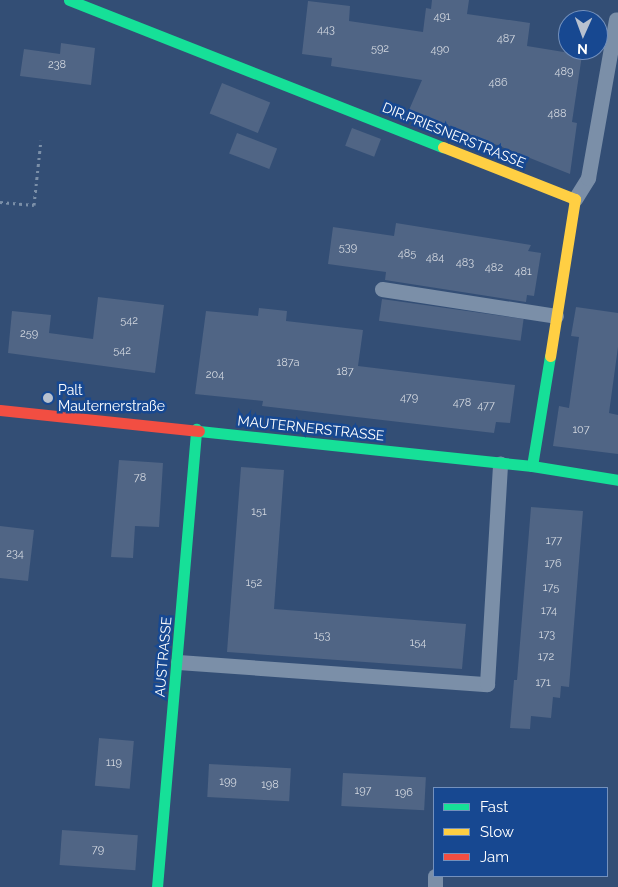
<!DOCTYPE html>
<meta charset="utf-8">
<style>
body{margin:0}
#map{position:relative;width:618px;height:887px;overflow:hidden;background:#334e75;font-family:Raleway,sans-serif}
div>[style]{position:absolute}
.building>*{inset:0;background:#506585;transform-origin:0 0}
.path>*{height:3px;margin-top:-1.5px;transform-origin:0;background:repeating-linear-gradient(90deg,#7b8fa8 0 2.5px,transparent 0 6.5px)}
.lane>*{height:15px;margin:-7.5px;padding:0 7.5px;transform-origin:7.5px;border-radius:7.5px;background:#7b8fa8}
.fast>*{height:11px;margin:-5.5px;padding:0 5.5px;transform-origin:5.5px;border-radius:5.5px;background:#16e098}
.slow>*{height:11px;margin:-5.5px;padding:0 5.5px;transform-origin:5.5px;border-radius:5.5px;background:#ffcf43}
.jam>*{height:11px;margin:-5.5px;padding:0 5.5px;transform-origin:5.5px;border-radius:5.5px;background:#f24e42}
.dots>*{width:14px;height:14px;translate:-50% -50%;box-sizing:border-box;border:2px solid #174891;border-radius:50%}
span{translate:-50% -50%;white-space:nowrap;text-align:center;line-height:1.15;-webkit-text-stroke:5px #174891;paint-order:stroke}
.number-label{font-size:11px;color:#d3d8e0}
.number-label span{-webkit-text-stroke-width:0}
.street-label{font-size:14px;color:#fff}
.poi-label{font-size:14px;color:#fff}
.left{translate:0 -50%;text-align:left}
.legend{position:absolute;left:433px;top:787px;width:175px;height:90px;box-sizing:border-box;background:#174891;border:1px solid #7491bd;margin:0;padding:6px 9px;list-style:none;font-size:15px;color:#fff}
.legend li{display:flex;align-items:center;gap:10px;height:25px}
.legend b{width:25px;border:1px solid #7491bd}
.north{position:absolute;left:558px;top:10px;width:50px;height:50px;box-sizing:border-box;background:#174891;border:1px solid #7491bd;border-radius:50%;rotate:182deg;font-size:14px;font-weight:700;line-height:20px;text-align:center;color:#fff}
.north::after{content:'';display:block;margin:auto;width:18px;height:22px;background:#b8c1cf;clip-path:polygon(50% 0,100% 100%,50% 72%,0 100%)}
</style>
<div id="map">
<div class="building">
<div style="clip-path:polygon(432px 0,469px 0,467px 14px,530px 23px,527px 46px,582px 55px,572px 122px,577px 123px,570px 174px,409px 110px,422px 80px,331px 66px,332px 58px,302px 54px,308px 1px,350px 6px,349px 21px,423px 32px,426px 8px,431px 9px)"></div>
<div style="clip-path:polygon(61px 43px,95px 48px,91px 85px,20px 76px,24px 49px,60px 54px)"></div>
<div style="left:222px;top:83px;width:52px;height:33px;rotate:22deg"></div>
<div style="left:352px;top:128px;width:31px;height:19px;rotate:21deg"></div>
<div style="left:237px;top:133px;width:43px;height:22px;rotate:21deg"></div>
<div style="clip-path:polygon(396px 223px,531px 245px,528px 251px,541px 253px,534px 296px,527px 295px,526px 302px,385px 280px,386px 272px,328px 264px,333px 227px,394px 236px)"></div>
<div style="clip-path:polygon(98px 297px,164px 305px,155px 373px,8px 353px,12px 311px,51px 315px,49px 333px,93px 339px)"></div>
<div style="left:382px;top:299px;width:143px;height:22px;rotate:8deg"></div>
<div style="clip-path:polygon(576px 307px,618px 313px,618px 347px,609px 413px,618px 415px,618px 454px,553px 446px,559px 406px,569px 408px,579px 337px,571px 336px)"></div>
<div style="clip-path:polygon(259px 308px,287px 311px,286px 321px,363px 330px,358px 366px,515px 385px,510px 423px,496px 422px,494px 433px,262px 406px,263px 401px,195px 394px,206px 311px,258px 316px)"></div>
<div style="clip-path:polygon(119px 460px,163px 463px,159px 527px,135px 526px,133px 558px,111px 557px)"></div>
<div style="clip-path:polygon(241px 467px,284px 470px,274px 609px,466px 624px,462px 669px,227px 652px)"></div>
<div style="clip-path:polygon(531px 507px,583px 511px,569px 687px,561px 686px,560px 698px,553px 697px,551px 718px,531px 716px,530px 729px,510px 728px,514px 680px,517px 680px)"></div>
<div style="clip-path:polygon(0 526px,34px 530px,28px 581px,0 578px)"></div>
<div style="left:99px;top:738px;width:35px;height:48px;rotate:5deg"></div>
<div style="left:209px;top:764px;width:82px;height:33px;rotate:3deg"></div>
<div style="left:343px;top:773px;width:83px;height:33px;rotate:3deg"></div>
<div style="left:62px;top:830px;width:76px;height:35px;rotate:4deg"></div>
</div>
<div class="path">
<div style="left:0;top:202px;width:34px;rotate:5deg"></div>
<div style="left:34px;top:205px;width:65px;rotate:-83.9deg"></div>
</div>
<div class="lane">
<div style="left:575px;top:199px;width:25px;rotate:-58deg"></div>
<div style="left:588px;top:178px;width:161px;rotate:-80deg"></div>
<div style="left:382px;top:289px;width:176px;rotate:8.8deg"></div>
<div style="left:178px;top:662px;width:310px;rotate:4.1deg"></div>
<div style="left:487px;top:684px;width:221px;rotate:-86.6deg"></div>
<div style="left:435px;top:887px;width:11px;rotate:-90deg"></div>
</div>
<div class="fast">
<div style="left:69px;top:0;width:402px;rotate:21.5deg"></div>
<div style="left:199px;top:431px;width:335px;rotate:6deg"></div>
<div style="left:532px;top:466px;width:87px;rotate:9.2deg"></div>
<div style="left:532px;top:466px;width:111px;rotate:-80.7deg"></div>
<div style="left:157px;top:887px;width:460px;rotate:-85.1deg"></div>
</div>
<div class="slow">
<div style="left:443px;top:147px;width:142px;rotate:21.5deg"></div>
<div style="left:575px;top:199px;width:159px;rotate:99deg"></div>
</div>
<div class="jam">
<div style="left:0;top:410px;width:200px;rotate:6deg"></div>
</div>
<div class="dots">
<div style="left:48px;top:398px;background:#b8c1cf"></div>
</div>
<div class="number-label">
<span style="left:442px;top:17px">491</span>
<span style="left:326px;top:30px">443</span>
<span style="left:506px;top:39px">487</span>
<span style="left:380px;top:49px">592</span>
<span style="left:440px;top:50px">490</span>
<span style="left:57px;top:65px">238</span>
<span style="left:564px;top:72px">489</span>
<span style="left:498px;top:83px">486</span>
<span style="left:557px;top:114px">488</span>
<span style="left:348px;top:248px">539</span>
<span style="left:407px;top:254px">485</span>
<span style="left:435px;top:258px">484</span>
<span style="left:465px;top:263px">483</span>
<span style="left:494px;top:268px">482</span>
<span style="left:523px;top:272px">481</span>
<span style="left:129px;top:321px">542</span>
<span style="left:29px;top:334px">259</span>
<span style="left:122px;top:351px">542</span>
<span style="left:288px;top:363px">187a</span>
<span style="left:345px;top:372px">187</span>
<span style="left:215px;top:375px">204</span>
<span style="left:409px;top:398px">479</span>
<span style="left:462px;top:403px">478</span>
<span style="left:486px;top:406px">477</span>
<span style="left:581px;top:430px">107</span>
<span style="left:140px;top:478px">78</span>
<span style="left:259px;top:512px">151</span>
<span style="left:554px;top:541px">177</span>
<span style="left:15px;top:554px">234</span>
<span style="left:553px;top:564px">176</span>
<span style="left:254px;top:583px">152</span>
<span style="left:551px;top:588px">175</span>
<span style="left:549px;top:611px">174</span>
<span style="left:547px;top:635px">173</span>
<span style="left:322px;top:636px">153</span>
<span style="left:418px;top:643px">154</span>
<span style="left:546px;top:657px">172</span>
<span style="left:543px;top:683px">171</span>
<span style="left:114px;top:763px">119</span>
<span style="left:228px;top:782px">199</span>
<span style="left:270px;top:785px">198</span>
<span style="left:363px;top:791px">197</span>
<span style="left:404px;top:793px">196</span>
<span style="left:98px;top:850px">79</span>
</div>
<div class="street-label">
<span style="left:454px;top:135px;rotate:22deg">DIR.PRIESNERSTRASSE</span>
<span style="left:311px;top:428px;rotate:6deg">MAUTERNERSTRASSE</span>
<span style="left:163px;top:657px;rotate:-85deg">AUSTRASSE</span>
</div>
<div class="poi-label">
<span class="left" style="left:58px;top:398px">Palt<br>Mauternerstraße</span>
</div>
<ul class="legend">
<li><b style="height:6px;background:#16e098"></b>Fast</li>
<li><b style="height:6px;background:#ffcf43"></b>Slow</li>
<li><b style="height:6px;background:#f24e42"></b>Jam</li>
</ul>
<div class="north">N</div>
</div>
